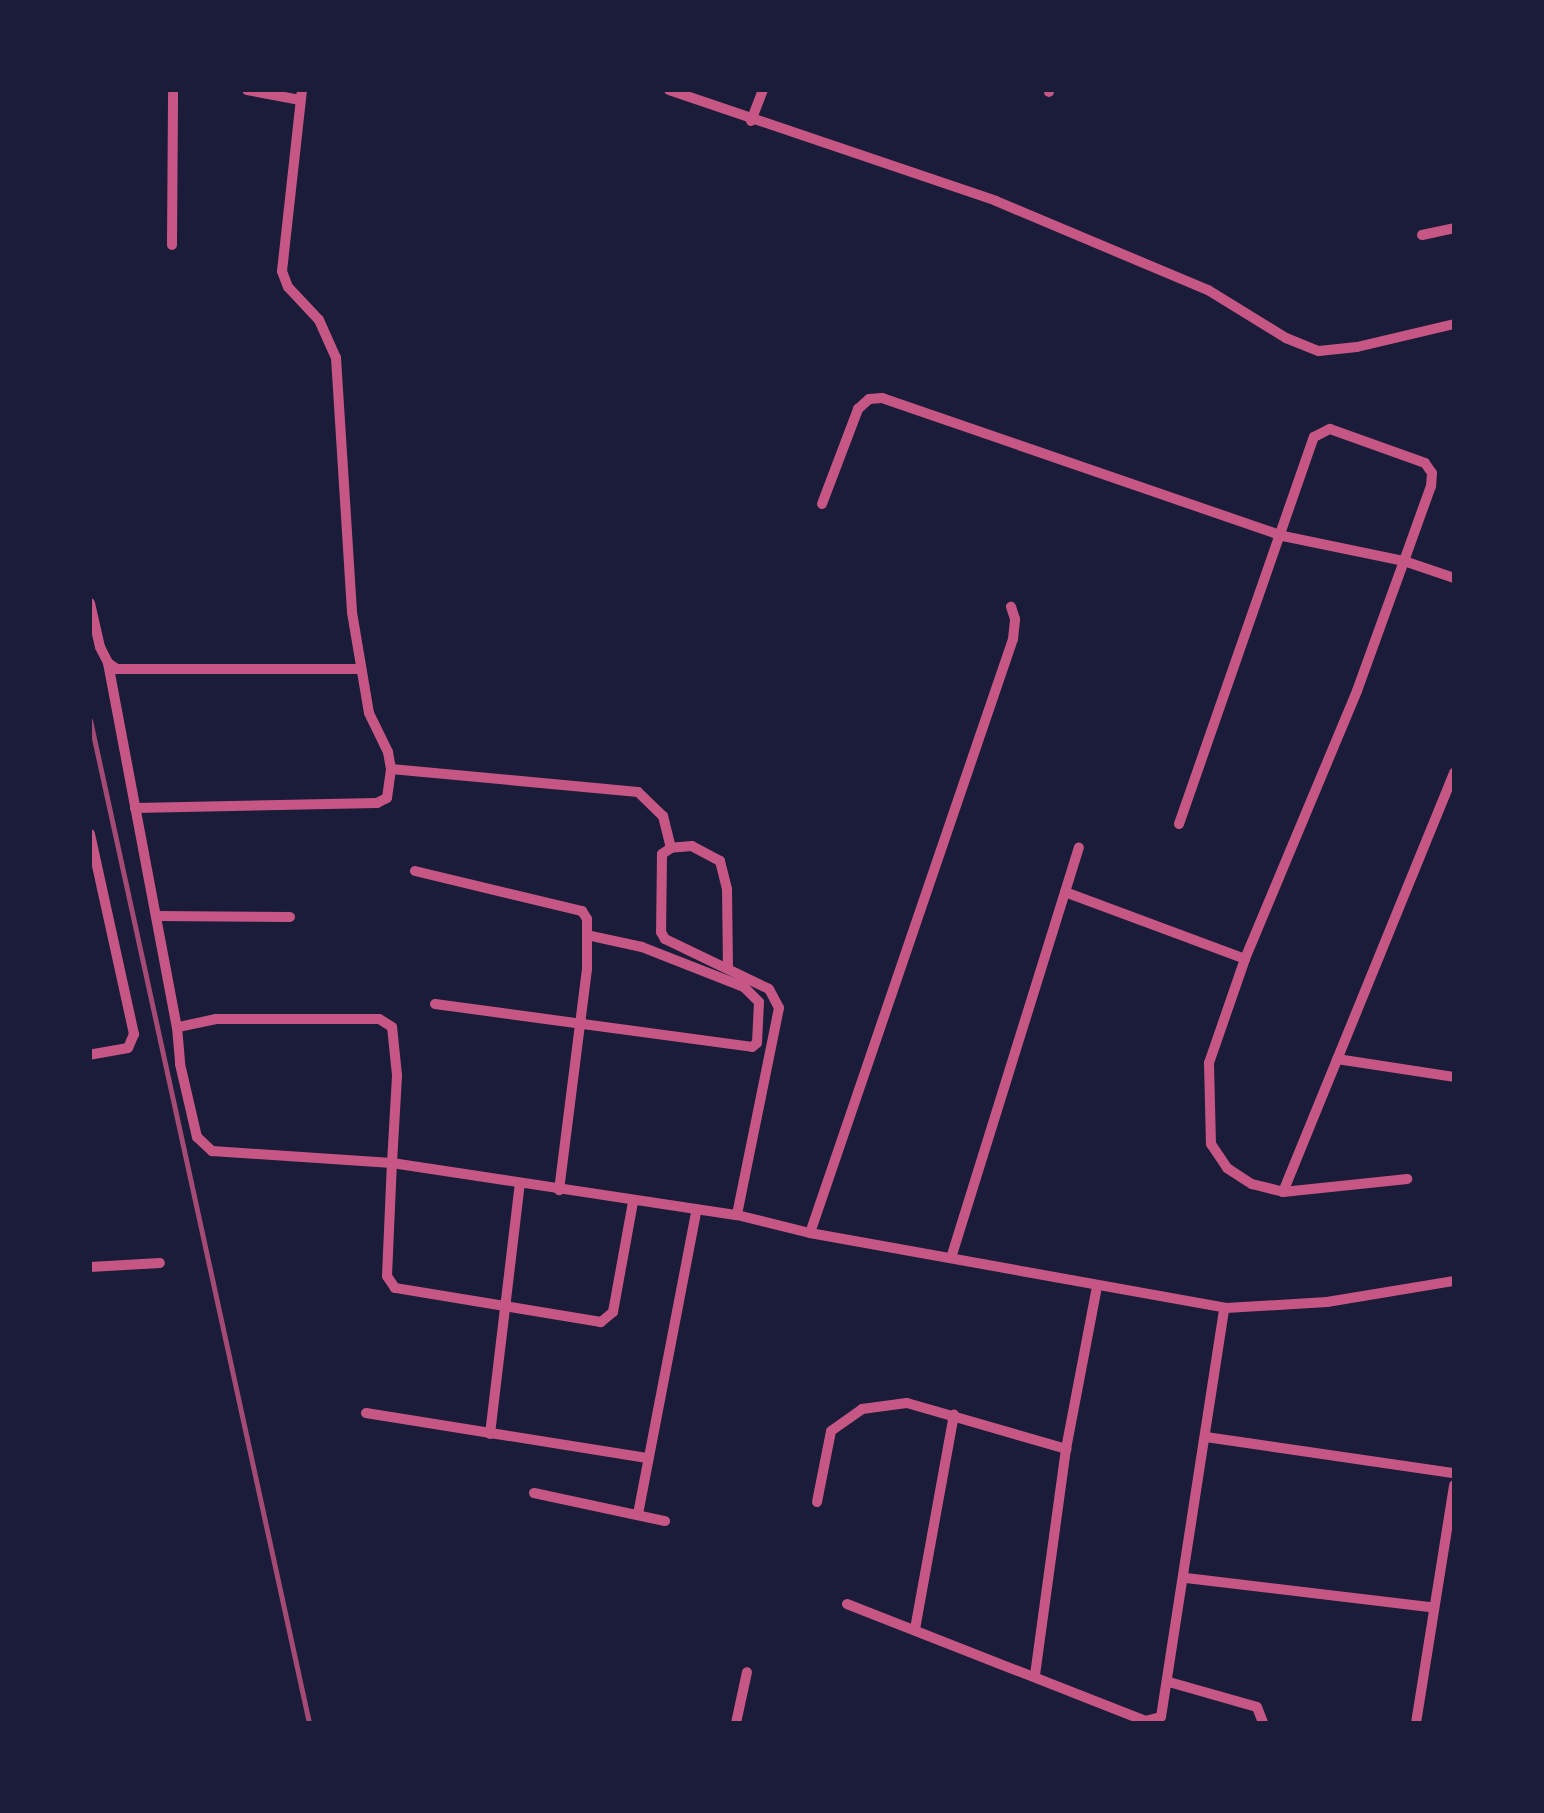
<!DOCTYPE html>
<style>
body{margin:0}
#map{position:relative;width:1544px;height:1813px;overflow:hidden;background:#1b1b3a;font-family:"Varela Round",sans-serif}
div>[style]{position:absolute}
.minor>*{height:10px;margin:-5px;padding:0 5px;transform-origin:5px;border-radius:5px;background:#c65784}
.rail>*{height:5px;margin:-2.5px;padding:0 2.5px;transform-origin:2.5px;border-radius:2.5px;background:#a44b75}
span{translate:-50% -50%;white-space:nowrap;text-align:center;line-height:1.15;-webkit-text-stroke:8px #1b1b3a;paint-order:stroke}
.frame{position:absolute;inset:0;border:92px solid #1b1b3a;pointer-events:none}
</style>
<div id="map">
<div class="minor">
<div style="left:247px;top:90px;width:54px;rotate:10.7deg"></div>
<div style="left:669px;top:90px;width:345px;rotate:18.7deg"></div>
<div style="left:996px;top:201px;width:230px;rotate:22.8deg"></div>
<div style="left:1208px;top:290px;width:92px;rotate:31.6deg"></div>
<div style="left:1286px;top:338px;width:35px;rotate:22deg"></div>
<div style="left:1319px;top:351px;width:38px;rotate:-6deg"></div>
<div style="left:1357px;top:347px;width:100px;rotate:-13.3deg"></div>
<div style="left:1049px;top:92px;width:2px;rotate:-90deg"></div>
<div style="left:751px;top:121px;width:33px;rotate:-69deg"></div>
<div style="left:1422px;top:235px;width:33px;rotate:-12deg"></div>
<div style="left:172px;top:245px;width:155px;rotate:-89.6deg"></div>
<div style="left:822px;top:504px;width:102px;rotate:-69.2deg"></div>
<div style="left:858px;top:409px;width:15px;rotate:-42deg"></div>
<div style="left:869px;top:399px;width:13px;rotate:-4deg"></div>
<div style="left:882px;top:398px;width:424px;rotate:19deg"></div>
<div style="left:1283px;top:536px;width:124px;rotate:11.7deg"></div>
<div style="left:1404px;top:561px;width:53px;rotate:18.8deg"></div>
<div style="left:90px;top:603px;width:45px;rotate:77.2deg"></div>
<div style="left:100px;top:647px;width:18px;rotate:63deg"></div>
<div style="left:108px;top:663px;width:11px;rotate:34deg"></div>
<div style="left:117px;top:669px;width:244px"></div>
<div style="left:108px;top:663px;width:370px;rotate:79.3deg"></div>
<div style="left:391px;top:769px;width:248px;rotate:5.3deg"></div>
<div style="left:638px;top:792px;width:35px;rotate:44deg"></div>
<div style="left:663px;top:816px;width:33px;rotate:76deg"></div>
<div style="left:135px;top:808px;width:242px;rotate:-1.2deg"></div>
<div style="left:377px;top:803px;width:11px;rotate:-27deg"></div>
<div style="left:387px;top:798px;width:29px;rotate:-82deg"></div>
<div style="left:391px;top:769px;width:17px;rotate:-100deg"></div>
<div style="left:388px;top:752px;width:43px;rotate:-116deg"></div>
<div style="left:369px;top:713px;width:102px;rotate:-99.6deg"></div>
<div style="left:352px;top:612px;width:255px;rotate:-93.6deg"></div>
<div style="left:336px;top:358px;width:42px;rotate:-114.1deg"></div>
<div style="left:319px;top:320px;width:45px;rotate:-133.2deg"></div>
<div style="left:288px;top:287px;width:17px;rotate:-111deg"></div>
<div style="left:282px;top:271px;width:182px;rotate:-83.7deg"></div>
<div style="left:1179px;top:824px;width:410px;rotate:-70.8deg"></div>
<div style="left:1314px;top:437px;width:18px;rotate:-27deg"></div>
<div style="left:1330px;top:429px;width:101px;rotate:19.7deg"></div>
<div style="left:1425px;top:463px;width:12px;rotate:55deg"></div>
<div style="left:1432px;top:473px;width:13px;rotate:94deg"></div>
<div style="left:1431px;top:486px;width:80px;rotate:109.8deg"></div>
<div style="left:1404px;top:561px;width:138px;rotate:109.9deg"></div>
<div style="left:1357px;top:691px;width:290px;rotate:112.7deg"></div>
<div style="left:1245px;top:959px;width:110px;rotate:109.1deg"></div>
<div style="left:1209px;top:1063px;width:81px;rotate:88.6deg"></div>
<div style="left:1211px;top:1144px;width:29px;rotate:56deg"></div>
<div style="left:1227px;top:1168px;width:30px;rotate:33deg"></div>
<div style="left:1252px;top:1184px;width:32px;rotate:14deg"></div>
<div style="left:1283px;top:1192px;width:125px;rotate:-6deg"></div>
<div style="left:90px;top:834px;width:205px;rotate:77.6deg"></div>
<div style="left:134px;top:1034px;width:15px;rotate:113deg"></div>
<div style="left:128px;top:1048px;width:39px;rotate:170deg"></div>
<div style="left:415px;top:871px;width:172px;rotate:13.5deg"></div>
<div style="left:582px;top:911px;width:9px;rotate:58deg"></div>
<div style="left:587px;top:919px;width:50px;rotate:90deg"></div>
<div style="left:587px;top:969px;width:223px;rotate:97.2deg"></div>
<div style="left:1065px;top:892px;width:192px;rotate:20.4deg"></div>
<div style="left:156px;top:916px;width:134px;rotate:0.4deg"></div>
<div style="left:728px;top:969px;width:80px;rotate:-90.7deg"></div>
<div style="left:727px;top:889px;width:29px;rotate:-104deg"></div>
<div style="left:720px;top:861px;width:32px;rotate:-152deg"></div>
<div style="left:692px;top:846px;width:21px;rotate:175deg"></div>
<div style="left:671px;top:848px;width:11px;rotate:146deg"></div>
<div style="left:662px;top:854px;width:78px;rotate:90.7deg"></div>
<div style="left:661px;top:932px;width:8px;rotate:60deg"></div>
<div style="left:665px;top:939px;width:115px;rotate:25.7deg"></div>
<div style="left:769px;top:989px;width:21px;rotate:62deg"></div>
<div style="left:779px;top:1008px;width:211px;rotate:101.5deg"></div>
<div style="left:435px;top:1004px;width:320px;rotate:7.7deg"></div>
<div style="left:752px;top:1047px;width:6px;rotate:-39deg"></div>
<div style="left:757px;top:1043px;width:41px;rotate:-87.2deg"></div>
<div style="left:759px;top:1002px;width:21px;rotate:-135deg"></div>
<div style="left:744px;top:987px;width:110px;rotate:-158.6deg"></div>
<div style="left:642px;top:947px;width:56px;rotate:-167.7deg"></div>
<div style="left:1337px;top:1059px;width:118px;rotate:8.7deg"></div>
<div style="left:1283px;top:1192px;width:453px;rotate:-67.8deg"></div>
<div style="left:633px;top:1202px;width:112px;rotate:100.3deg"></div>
<div style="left:613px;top:1312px;width:16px;rotate:140deg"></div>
<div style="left:601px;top:1322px;width:209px;rotate:-170.6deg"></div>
<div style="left:395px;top:1288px;width:14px;rotate:-124deg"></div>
<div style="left:387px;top:1276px;width:113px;rotate:-87.5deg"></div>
<div style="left:392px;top:1163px;width:88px;rotate:-86.7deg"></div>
<div style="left:397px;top:1075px;width:48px;rotate:-95.9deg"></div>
<div style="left:392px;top:1027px;width:15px;rotate:-148deg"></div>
<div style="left:379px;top:1019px;width:163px;rotate:180deg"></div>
<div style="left:216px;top:1019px;width:40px;rotate:168deg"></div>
<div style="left:177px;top:1027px;width:37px;rotate:85deg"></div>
<div style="left:180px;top:1064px;width:75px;rotate:76.9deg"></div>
<div style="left:197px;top:1137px;width:21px;rotate:43deg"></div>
<div style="left:212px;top:1151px;width:180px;rotate:3.8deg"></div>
<div style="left:392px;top:1163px;width:349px;rotate:8.6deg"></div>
<div style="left:737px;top:1215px;width:75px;rotate:13.9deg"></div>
<div style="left:810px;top:1233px;width:423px;rotate:10.2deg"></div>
<div style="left:1226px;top:1308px;width:101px;rotate:-3.4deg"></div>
<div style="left:1327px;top:1302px;width:129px;rotate:-9.4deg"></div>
<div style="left:810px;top:1233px;width:628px;rotate:-71.13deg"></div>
<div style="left:1013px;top:639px;width:20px;rotate:-84deg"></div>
<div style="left:1015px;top:619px;width:13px;rotate:-108deg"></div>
<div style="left:951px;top:1258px;width:430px;rotate:-72.7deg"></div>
<div style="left:90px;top:1267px;width:70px;rotate:-3.3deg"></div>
<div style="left:366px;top:1413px;width:286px;rotate:9.1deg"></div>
<div style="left:490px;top:1434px;width:253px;rotate:-83.2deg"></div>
<div style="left:1206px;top:1437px;width:251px;rotate:8.3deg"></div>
<div style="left:534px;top:1493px;width:134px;rotate:12.1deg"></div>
<div style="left:817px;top:1502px;width:72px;rotate:-78.8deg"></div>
<div style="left:831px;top:1431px;width:38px;rotate:-35deg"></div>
<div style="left:862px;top:1409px;width:45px;rotate:-7.6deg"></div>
<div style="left:907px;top:1403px;width:166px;rotate:16.1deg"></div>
<div style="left:638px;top:1514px;width:308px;rotate:-79.1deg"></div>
<div style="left:1186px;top:1578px;width:247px;rotate:6.8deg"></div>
<div style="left:847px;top:1604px;width:320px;rotate:21.4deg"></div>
<div style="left:1145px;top:1721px;width:16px;rotate:-14deg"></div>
<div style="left:1161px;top:1717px;width:414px;rotate:-81.2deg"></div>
<div style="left:915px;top:1629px;width:218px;rotate:-79.7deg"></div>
<div style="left:1035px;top:1675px;width:228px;rotate:-82.2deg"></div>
<div style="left:1066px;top:1449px;width:166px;rotate:-79.2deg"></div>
<div style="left:1169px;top:1682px;width:91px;rotate:15.9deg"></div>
<div style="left:1257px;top:1707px;width:17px;rotate:69deg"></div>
<div style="left:736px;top:1723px;width:52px;rotate:-77.8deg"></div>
<div style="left:1416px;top:1723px;width:241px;rotate:-80.9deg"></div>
</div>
<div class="rail">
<div style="left:90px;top:720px;width:1027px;rotate:77.68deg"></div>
</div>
<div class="frame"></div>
</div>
